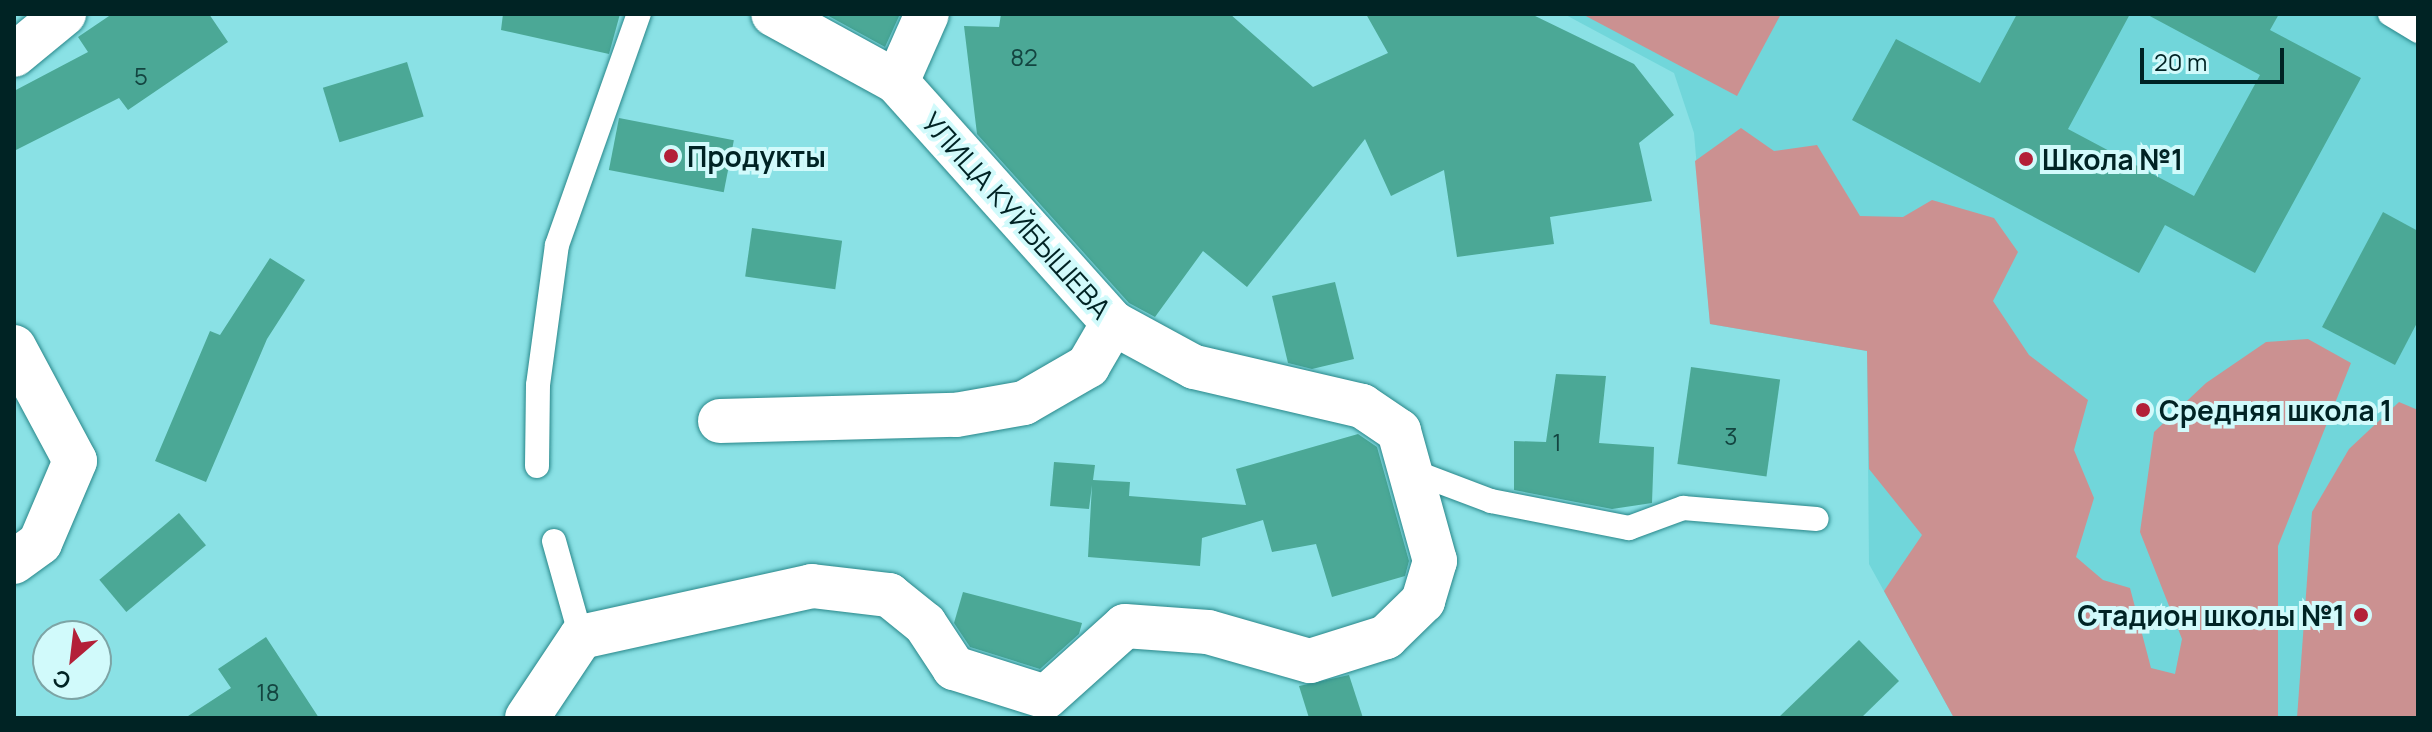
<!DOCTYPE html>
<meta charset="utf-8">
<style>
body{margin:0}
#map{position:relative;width:2432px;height:732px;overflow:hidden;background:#8ae1e5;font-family:Manrope,sans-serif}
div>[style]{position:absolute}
.built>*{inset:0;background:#71d6da}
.green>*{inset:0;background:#cb9191}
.building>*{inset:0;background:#4ba896;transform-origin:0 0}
.roads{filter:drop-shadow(0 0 2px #29878a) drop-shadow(0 0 2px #29878a)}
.lane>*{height:24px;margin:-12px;padding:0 12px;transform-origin:12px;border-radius:12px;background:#fff}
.street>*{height:44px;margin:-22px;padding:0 22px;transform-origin:22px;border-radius:22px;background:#fff}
.dots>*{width:22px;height:22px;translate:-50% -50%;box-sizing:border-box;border:4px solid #d1fafb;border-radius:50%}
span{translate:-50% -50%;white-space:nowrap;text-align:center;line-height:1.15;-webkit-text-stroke:8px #d1fafb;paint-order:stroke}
.number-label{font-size:24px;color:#134440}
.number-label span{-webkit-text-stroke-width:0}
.poi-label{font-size:28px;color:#002324;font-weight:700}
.left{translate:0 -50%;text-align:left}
.right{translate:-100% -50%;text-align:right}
.street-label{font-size:28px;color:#002324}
.frame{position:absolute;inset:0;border:16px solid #002324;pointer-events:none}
.north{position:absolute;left:32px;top:620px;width:80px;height:80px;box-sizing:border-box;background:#d1fafb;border:2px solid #7da4a5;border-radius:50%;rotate:208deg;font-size:22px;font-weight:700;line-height:32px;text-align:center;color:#002324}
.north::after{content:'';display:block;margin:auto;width:28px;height:36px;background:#b32038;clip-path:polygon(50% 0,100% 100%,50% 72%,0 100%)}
.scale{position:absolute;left:2140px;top:48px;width:144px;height:36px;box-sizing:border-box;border:4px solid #002324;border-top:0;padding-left:10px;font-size:24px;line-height:28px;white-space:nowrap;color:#002324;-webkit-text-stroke:6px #d1fafb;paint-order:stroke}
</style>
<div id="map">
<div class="built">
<div style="clip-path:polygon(1564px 14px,2418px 14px,2418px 718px,1954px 718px,1869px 564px,1867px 351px,1710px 324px,1694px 133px,1674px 73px)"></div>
</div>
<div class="green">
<div style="clip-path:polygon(1582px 14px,1781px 14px,1737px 96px)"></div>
<div style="clip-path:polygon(1741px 128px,1774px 151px,1817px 145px,1860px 216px,1903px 217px,1932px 200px,1994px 218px,2018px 252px,1993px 301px,2029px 355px,2088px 400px,2074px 450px,2094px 498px,2076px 557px,2103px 580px,2130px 588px,2151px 668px,2175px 674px,2182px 639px,2140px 532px,2154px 432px,2206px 383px,2266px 342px,2308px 339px,2351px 363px,2278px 546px,2278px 718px,1954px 718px,1884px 591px,1922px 535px,1869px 469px,1867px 351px,1710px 324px,1695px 161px)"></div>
<div style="clip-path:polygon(2399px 402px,2418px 410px,2418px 718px,2297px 718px,2312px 512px,2349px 449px)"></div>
</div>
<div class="building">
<div style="clip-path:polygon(112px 14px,209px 14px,228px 42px,128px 110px,119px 98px,14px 151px,14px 91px,88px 52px,78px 37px)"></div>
<div style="clip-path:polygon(503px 14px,620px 14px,609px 54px,501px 30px)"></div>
<div style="clip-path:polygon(825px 14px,900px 14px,885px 47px)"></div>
<div style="clip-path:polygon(1001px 14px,1230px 14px,1313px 87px,1388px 53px,1366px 14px,1531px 14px,1634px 64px,1674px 115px,1639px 143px,1652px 201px,1550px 217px,1554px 244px,1457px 257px,1444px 170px,1391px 196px,1365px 139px,1247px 287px,1203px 251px,1155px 317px,1129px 303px,977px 134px,964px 26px,999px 27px)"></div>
<div style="clip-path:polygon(2017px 14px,2130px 14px,2068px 129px,2194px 196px,2260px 75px,2146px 14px,2279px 14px,2270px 30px,2361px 78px,2255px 273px,2165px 225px,2139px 273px,1852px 120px,1896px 39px,1980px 83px)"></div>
<div style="left:407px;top:62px;width:57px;height:88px;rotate:73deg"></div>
<div style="left:619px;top:118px;width:117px;height:53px;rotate:11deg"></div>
<div style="clip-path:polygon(2383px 212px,2418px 231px,2418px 321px,2395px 365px,2322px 327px)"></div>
<div style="left:752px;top:228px;width:91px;height:49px;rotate:8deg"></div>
<div style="clip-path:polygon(270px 258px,305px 280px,267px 339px,206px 482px,155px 461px,210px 331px,220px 335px)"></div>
<div style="clip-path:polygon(1335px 282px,1354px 359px,1312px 369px,1288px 363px,1272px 296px)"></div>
<div style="left:1691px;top:367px;width:90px;height:98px;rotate:8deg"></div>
<div style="clip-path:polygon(1556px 374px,1606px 376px,1599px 443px,1654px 447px,1652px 503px,1612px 509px,1514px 490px,1514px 441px,1546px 442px)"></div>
<div style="clip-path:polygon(1358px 434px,1377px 447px,1409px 561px,1405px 576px,1332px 597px,1316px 544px,1272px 552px,1263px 520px,1202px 538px,1200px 566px,1088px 557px,1092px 485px,1089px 509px,1050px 506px,1054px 462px,1095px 465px,1093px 480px,1130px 482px,1129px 496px,1246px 505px,1236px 469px)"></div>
<div style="left:179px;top:513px;width:42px;height:104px;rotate:50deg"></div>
<div style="clip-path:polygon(963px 592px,1082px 623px,1079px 634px,1040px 669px,970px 647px,954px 623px)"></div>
<div style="clip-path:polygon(266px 637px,319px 718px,185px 718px,231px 688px,218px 669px)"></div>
<div style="clip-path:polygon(1859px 640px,1899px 681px,1861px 718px,1778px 718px)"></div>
<div style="clip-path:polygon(1349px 675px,1363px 718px,1309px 718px,1299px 686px)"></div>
</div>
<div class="roads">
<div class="lane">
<div style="left:2390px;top:14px;width:33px;rotate:31deg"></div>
<div style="left:537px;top:466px;width:81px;rotate:-89.3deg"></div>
<div style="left:538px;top:385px;width:141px;rotate:-82.3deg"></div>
<div style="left:557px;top:245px;width:245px;rotate:-70.5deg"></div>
<div style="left:1409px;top:470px;width:88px;rotate:20.7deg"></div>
<div style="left:1491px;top:501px;width:141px;rotate:11.1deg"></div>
<div style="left:1629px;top:528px;width:58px;rotate:-20.3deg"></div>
<div style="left:1683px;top:508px;width:134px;rotate:4.7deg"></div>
<div style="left:554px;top:541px;width:100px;rotate:74.3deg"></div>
</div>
<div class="street">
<div style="left:14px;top:55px;width:65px;rotate:-39.4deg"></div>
<div style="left:897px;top:82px;width:74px;rotate:-66.2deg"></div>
<div style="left:14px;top:347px;width:129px;rotate:61.8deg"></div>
<div style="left:75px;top:461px;width:89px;rotate:113.1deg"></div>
<div style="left:40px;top:543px;width:32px;rotate:144deg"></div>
<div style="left:720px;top:421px;width:236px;rotate:-1.5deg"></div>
<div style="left:956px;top:415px;width:69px;rotate:-10deg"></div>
<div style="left:1024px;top:403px;width:74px;rotate:-30deg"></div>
<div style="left:1088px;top:366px;width:50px;rotate:-59.8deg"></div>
<div style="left:527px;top:718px;width:97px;rotate:-56.3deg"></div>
<div style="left:581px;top:637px;width:237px;rotate:-12.4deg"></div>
<div style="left:812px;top:586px;width:78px;rotate:6.7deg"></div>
<div style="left:889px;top:595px;width:46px;rotate:38.9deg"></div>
<div style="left:925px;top:624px;width:53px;rotate:56.6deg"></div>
<div style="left:954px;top:668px;width:96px;rotate:17.5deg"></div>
<div style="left:1046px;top:697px;width:106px;rotate:-41.9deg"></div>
<div style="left:1125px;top:626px;width:83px;rotate:4.1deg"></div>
<div style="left:1208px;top:632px;width:106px;rotate:15.9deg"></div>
<div style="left:1310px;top:661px;width:80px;rotate:-17.5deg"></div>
<div style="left:1386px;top:637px;width:52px;rotate:-44.2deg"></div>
<div style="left:1423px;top:601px;width:42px;rotate:-73.3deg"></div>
<div style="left:1435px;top:561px;width:135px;rotate:-105.5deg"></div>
<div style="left:1399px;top:431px;width:45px;rotate:-146deg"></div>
<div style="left:1362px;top:406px;width:172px;rotate:-166.9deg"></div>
<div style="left:1194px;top:367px;width:92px;rotate:-151.5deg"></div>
<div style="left:1113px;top:323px;width:324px;rotate:-131.9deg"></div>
<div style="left:897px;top:82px;width:141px;rotate:-151.3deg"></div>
</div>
</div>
<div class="dots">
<div style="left:671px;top:156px;background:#b32038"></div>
<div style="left:2026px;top:159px;background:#b32038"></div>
<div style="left:2143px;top:410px;background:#b32038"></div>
<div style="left:2361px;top:615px;background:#b32038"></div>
</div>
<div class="number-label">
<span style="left:1024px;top:57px">82</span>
<span style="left:141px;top:76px">5</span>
<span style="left:1731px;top:436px">3</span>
<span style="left:1557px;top:442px">1</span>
<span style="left:268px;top:692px">18</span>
</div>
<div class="poi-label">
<span class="left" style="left:687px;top:156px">Продукты</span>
<span class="left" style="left:2042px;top:159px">Школа №1</span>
<span class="left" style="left:2159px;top:410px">Средняя школа 1</span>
<span class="right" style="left:2345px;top:615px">Стадион школы №1</span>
</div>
<div class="street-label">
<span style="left:1017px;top:215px;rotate:48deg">УЛИЦА КУЙБЫШЕВА</span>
</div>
<div class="frame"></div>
<div class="north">С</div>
<div class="scale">20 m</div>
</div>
